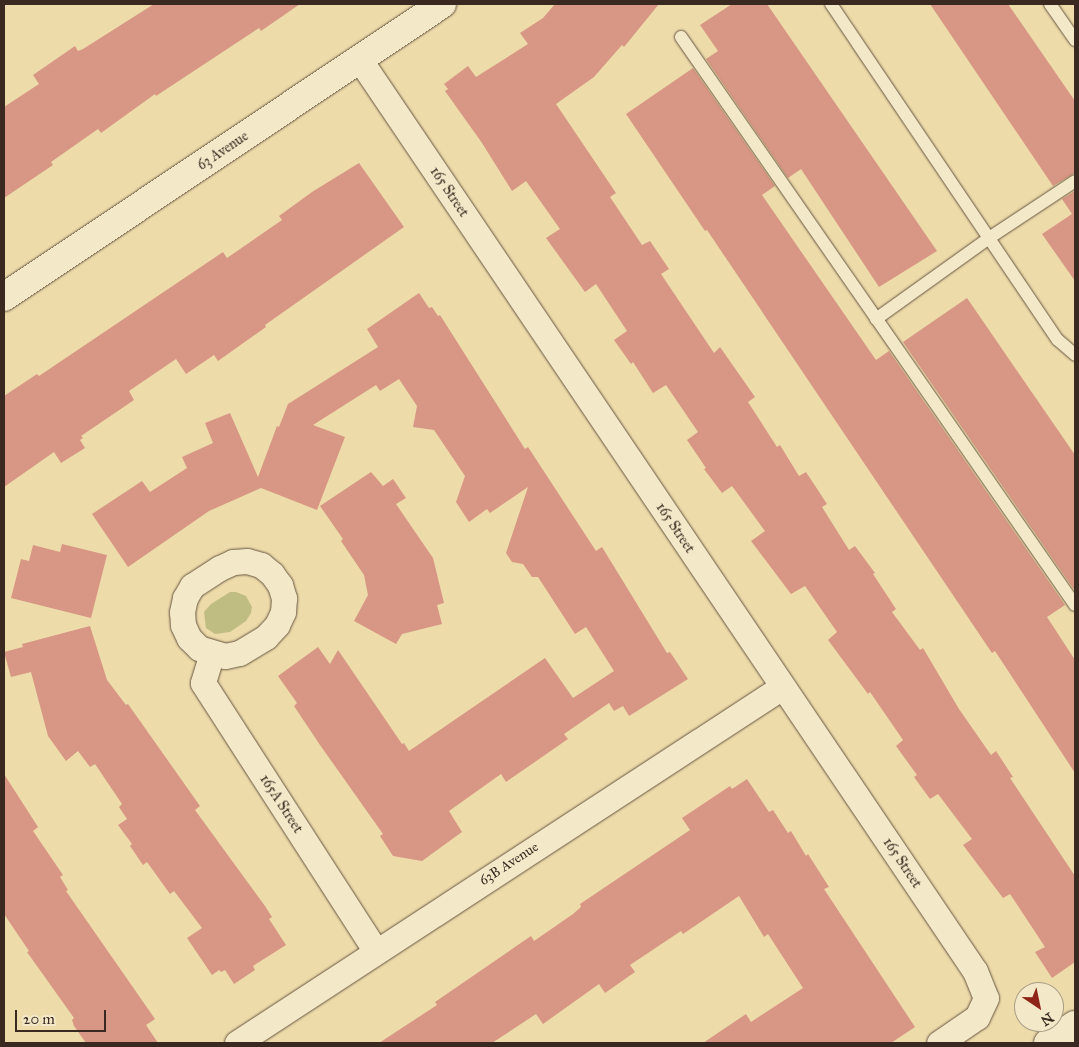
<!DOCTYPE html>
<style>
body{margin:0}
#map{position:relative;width:1079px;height:1047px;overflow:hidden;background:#eddbaa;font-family:"IM FELL Great Primer",serif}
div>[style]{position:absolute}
.green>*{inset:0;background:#c0bd83}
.building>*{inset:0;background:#d89784}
.roads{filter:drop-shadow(0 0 1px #675642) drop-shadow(0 0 1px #675642)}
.lane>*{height:12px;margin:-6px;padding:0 6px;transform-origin:6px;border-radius:6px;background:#f3e8c8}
.street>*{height:25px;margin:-12.5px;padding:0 12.5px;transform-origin:12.5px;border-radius:12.5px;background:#f3e8c8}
.secondary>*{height:28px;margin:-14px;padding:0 14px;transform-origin:14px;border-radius:14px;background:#f3e8c8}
span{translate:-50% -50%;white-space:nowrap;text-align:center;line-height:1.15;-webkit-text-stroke:5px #f3e8c8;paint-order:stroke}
.street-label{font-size:14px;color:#3a2920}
.frame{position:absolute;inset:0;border:5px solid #3a2920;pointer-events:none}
.north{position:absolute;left:1014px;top:982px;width:50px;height:50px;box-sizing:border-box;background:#f3e8c8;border:1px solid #a99c85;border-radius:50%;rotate:146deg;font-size:14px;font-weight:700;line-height:20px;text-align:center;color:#3a2920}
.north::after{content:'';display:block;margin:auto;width:18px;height:22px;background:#8f2418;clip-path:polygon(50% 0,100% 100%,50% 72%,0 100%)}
.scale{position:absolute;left:15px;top:1010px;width:91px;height:22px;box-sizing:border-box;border:2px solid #3a2920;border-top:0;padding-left:6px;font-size:15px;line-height:18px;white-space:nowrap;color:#3a2920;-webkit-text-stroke:4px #f3e8c8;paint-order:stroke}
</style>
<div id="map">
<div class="green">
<div style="clip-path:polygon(230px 592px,236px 592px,246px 596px,252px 607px,251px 613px,246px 621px,230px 632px,215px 634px,206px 628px,204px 612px,211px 604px)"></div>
</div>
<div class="building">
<div style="clip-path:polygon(154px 4px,300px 4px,261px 31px,259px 28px,156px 96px,155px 94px,101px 133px,98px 129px,51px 162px,53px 165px,4px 198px,4px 107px,39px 84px,33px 75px,75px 46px,78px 51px,83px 49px)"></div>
<div style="clip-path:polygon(555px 4px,659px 4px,624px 47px,622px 45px,594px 77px,556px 104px,616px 193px,610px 197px,642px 245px,650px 241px,669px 269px,661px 274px,714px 353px,720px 347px,755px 397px,748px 402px,777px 447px,780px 445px,799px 476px,806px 472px,827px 504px,822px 507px,849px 550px,855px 546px,875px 573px,873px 574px,896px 609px,892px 612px,920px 650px,923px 648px,959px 709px,991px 755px,996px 751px,1013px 777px,1010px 778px,1075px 876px,1075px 962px,1052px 978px,1035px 952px,1045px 947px,1010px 894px,1003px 898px,963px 845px,972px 839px,938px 794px,930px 799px,914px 777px,917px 775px,896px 746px,903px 740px,870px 692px,868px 694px,828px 640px,837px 632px,805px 586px,791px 594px,751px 541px,765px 531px,732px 486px,722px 493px,704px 469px,706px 468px,687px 440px,698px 432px,666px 385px,653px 393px,633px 362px,631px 364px,614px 340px,627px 331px,596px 284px,585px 292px,546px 238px,560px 229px,526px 181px,512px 191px,482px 143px,445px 91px,448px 89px,444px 84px,468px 66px,476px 77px,528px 44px,520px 33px,543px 18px)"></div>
<div style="clip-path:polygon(732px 4px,767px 4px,937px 251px,879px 287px,801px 169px,788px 178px,706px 59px,718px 51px,700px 25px)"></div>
<div style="clip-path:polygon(930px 4px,1008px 4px,1075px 101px,1075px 173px,1053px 186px)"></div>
<div style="clip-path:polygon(693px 68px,775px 186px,762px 195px,876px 360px,889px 351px,1065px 605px,1047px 617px,1075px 660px,1075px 773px,995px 651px,992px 653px,707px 230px,705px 231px,626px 114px)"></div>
<div style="clip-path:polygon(359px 163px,404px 227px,265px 325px,266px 327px,218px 361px,214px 355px,186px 374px,176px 359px,129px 391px,134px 400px,81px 436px,83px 438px,80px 440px,85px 448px,61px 463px,54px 452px,4px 487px,4px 396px,37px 374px,39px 376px,223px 252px,227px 258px,282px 220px,279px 216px,312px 192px)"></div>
<div style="clip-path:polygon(1075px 191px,1075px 281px,1042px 234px,1072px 214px,1062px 199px)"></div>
<div style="clip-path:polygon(419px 293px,429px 308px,432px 307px,438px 316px,440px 315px,525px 449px,528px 447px,596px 551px,602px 547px,667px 653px,670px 652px,688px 679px,629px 716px,623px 706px,614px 711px,609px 703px,564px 734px,568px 739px,506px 782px,501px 774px,449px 811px,462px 832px,422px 861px,393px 856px,380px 836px,383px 834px,320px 745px,294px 706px,297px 703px,278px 676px,318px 647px,330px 664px,338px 650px,402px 744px,404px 743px,409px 751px,545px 658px,573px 698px,614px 671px,586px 627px,575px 634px,538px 577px,532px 577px,523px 564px,512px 562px,506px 553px,528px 487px,490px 513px,487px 509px,469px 522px,456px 502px,465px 476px,434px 430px,413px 427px,417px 406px,399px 379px,380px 391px,376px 385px,313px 425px,345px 437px,317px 510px,261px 488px,209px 511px,128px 567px,92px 514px,142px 481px,150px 492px,187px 468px,182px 457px,213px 443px,205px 423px,230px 413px,258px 477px,277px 426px,279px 427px,288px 404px,378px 347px,367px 329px)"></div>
<div style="clip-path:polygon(967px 298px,1075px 455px,1075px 591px,903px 342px)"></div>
<div style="clip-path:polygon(371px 472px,383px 486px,393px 479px,406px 498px,396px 504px,433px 558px,444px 603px,437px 605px,442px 624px,402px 634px,396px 644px,354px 621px,368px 595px,364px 575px,341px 541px,343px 539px,320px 506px)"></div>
<div style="clip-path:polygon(62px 544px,107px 555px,91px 618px,11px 598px,21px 559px,29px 561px,33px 545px,60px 552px)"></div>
<div style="clip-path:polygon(90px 626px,107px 680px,126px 705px,128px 704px,200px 806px,195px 810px,265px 906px,272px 917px,269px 919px,286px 945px,253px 966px,255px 970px,234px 984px,225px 970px,221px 972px,219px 970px,212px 975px,187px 938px,202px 928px,174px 891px,170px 894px,147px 862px,143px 865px,130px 846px,132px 844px,118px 825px,127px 819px,119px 807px,122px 804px,95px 764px,90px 767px,78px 751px,66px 761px,48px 736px,31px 672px,11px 677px,4px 652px,23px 647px,22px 644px)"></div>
<div style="clip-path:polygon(4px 774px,38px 827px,33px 831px,63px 875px,60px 877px,68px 890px,66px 891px,155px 1019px,146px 1025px,158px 1043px,86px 1043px,74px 1026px,72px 1020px,74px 1018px,27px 952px,29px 951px,4px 914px)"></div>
<div style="clip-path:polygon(747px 779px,769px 812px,773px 810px,788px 833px,791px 831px,806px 856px,808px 854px,829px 887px,824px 889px,915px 1027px,891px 1043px,703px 1043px,746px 1014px,751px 1022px,803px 988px,768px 934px,764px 937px,739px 896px,683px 934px,681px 931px,630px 965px,635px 972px,605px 993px,599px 984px,543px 1024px,536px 1014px,492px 1043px,379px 1043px,437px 1005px,435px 1002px,531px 936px,534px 941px,573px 914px,581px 907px,580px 904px,690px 830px,682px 818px,730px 786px,732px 789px)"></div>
</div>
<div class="roads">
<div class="lane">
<div style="left:831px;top:4px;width:405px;rotate:56deg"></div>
<div style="left:1058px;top:340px;width:23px;rotate:41deg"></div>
<div style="left:1050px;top:4px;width:44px;rotate:55.2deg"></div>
<div style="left:681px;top:37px;width:691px;rotate:55.25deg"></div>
<div style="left:876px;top:319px;width:139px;rotate:-35.6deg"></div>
<div style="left:989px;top:238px;width:103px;rotate:-33.5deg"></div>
</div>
<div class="street">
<div style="left:360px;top:60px;width:1099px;rotate:55.98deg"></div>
<div style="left:975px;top:971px;width:29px;rotate:68deg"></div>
<div style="left:986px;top:998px;width:21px;rotate:115deg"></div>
<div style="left:977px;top:1017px;width:46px;rotate:145.6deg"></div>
<div style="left:247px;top:561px;width:15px;rotate:16deg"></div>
<div style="left:261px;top:565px;width:14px;rotate:39deg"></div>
<div style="left:272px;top:574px;width:14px;rotate:54deg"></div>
<div style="left:280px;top:585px;width:14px;rotate:73deg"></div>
<div style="left:284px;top:598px;width:14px;rotate:94deg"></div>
<div style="left:283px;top:612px;width:14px;rotate:115deg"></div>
<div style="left:277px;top:625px;width:16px;rotate:133deg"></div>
<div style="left:266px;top:637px;width:31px;rotate:149deg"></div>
<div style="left:239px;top:653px;width:14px;rotate:168deg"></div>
<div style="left:225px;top:656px;width:27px;rotate:-163deg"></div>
<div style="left:199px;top:648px;width:14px;rotate:-135deg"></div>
<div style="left:189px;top:638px;width:14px;rotate:-115deg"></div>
<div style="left:183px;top:625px;width:13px;rotate:-94deg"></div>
<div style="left:182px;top:612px;width:14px;rotate:-78deg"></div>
<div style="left:185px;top:598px;width:14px;rotate:-60deg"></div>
<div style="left:192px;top:586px;width:33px;rotate:-33deg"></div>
<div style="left:220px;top:568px;width:14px;rotate:-25deg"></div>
<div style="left:233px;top:562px;width:14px;rotate:-4deg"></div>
<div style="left:212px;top:653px;width:31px;rotate:107deg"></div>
<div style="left:203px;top:683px;width:319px;rotate:57.2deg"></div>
<div style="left:237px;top:1043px;width:651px;rotate:-33.15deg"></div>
</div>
<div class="secondary">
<div style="left:4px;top:297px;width:527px;rotate:-33.78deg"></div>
<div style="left:1048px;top:1043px;width:32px;rotate:-34deg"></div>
</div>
</div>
<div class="street-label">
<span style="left:223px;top:151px;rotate:-34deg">63 Avenue</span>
<span style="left:449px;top:192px;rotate:56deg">165 Street</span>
<span style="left:675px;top:528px;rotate:56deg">165 Street</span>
<span style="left:281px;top:804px;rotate:57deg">165A Street</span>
<span style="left:902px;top:863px;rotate:56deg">165 Street</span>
<span style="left:509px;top:864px;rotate:-33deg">63B Avenue</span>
</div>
<div class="frame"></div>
<div class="north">N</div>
<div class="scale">20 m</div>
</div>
